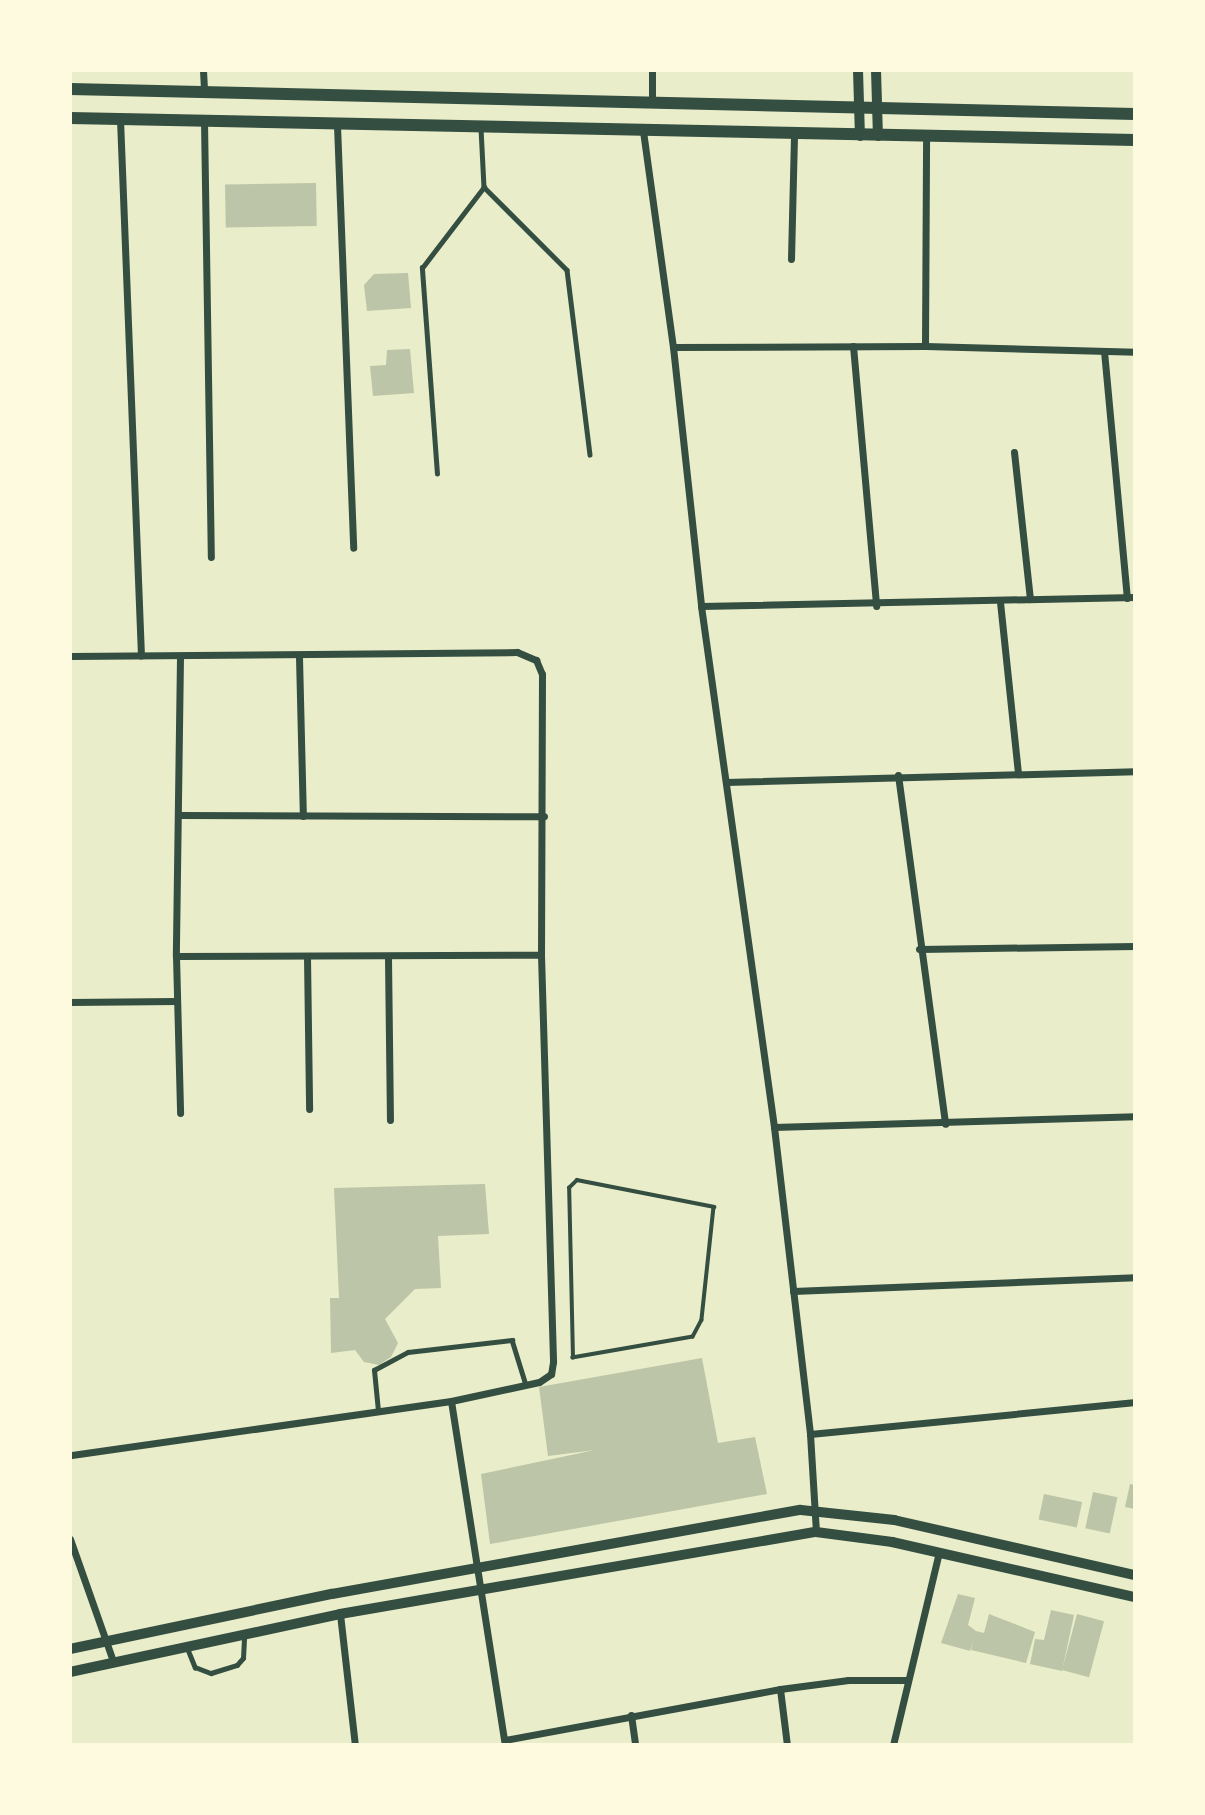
<!DOCTYPE html>
<style>
body{margin:0}
#map{position:relative;width:1205px;height:1815px;overflow:hidden;background:#e9edc9;font-family:Mulish,sans-serif}
div>[style]{position:absolute}
.building>*{inset:0;background:#bcc5a7;transform-origin:0 0}
.path>*{height:3.5px;margin:-1.75px;padding:0 1.75px;transform-origin:1.75px;border-radius:1.75px;background:#344e41}
.service>*{height:4.5px;margin:-2.25px;padding:0 2.25px;transform-origin:2.25px;border-radius:2.25px;background:#344e41}
.minor>*{height:7px;margin:-3.5px;padding:0 3.5px;transform-origin:3.5px;border-radius:3.5px;background:#344e41}
.tertiary>*{height:10px;margin:-5px;padding:0 5px;transform-origin:5px;border-radius:5px;background:#344e41}
.secondary>*{height:12px;margin:-6px;padding:0 6px;transform-origin:6px;border-radius:6px;background:#344e41}
span{translate:-50% -50%;white-space:nowrap;text-align:center;line-height:1.15;-webkit-text-stroke:7px #fefae0;paint-order:stroke}
.frame{position:absolute;inset:0;border:72px solid #fefae0;pointer-events:none}
</style>
<div id="map">
<div class="building">
<div style="left:316px;top:183px;width:43px;height:91px;rotate:89deg"></div>
<div style="clip-path:polygon(408px 273px,411px 308px,367px 311px,364px 285px,374px 274px)"></div>
<div style="clip-path:polygon(410px 349px,414px 393px,373px 396px,370px 366px,386px 365px,387px 350px)"></div>
<div style="clip-path:polygon(485px 1184px,489px 1234px,438px 1236px,441px 1288px,415px 1289px,385px 1319px,398px 1343px,391px 1357px,379px 1365px,364px 1362px,355px 1350px,331px 1353px,330px 1298px,339px 1298px,334px 1188px)"></div>
<div style="clip-path:polygon(702px 1358px,718px 1443px,755px 1437px,767px 1494px,490px 1544px,481px 1474px,595px 1450px,548px 1456px,539px 1387px)"></div>
<div style="clip-path:polygon(1130px 1484px,1135px 1485px,1135px 1509px,1125px 1507px)"></div>
<div style="left:1093px;top:1492px;width:25px;height:37px;rotate:12deg"></div>
<div style="left:1044px;top:1494px;width:39px;height:26px;rotate:12deg"></div>
<div style="clip-path:polygon(958px 1594px,975px 1598px,968px 1625px,976px 1631px,984px 1633px,989px 1614px,1035px 1632px,1026px 1663px,971px 1650px,973px 1641px,970px 1651px,941px 1643px)"></div>
<div style="clip-path:polygon(1051px 1610px,1074px 1615px,1062px 1671px,1030px 1664px,1035px 1639px,1044px 1640px)"></div>
<div style="left:1077px;top:1614px;width:28px;height:58px;rotate:15deg"></div>
</div>
<div class="path">
<div style="left:577px;top:1180px;width:140px;rotate:11.1deg"></div>
<div style="left:714px;top:1207px;width:114px;rotate:96.1deg"></div>
<div style="left:702px;top:1320px;width:19px;rotate:118deg"></div>
<div style="left:693px;top:1337px;width:122px;rotate:170.1deg"></div>
<div style="left:573px;top:1358px;width:170px;rotate:-91.3deg"></div>
<div style="left:569px;top:1188px;width:11px;rotate:-45deg"></div>
</div>
<div class="service">
<div style="left:481px;top:128px;width:59px;rotate:87.1deg"></div>
<div style="left:484px;top:187px;width:117px;rotate:45deg"></div>
<div style="left:567px;top:270px;width:186px;rotate:82.9deg"></div>
<div style="left:437px;top:474px;width:207px;rotate:-94.2deg"></div>
<div style="left:422px;top:268px;width:102px;rotate:-52.6deg"></div>
<div style="left:378px;top:1411px;width:41px;rotate:-95.6deg"></div>
<div style="left:374px;top:1370px;width:38px;rotate:-28deg"></div>
<div style="left:408px;top:1352px;width:105px;rotate:-6.6deg"></div>
<div style="left:512px;top:1340px;width:47px;rotate:72.7deg"></div>
<div style="left:187px;top:1647px;width:22px;rotate:68deg"></div>
<div style="left:195px;top:1667px;width:17px;rotate:21deg"></div>
<div style="left:211px;top:1673px;width:27px;rotate:-17deg"></div>
<div style="left:237px;top:1665px;width:9px;rotate:-49deg"></div>
<div style="left:243px;top:1658px;width:21px;rotate:-87deg"></div>
</div>
<div class="minor">
<div style="left:203px;top:70px;width:22px;rotate:87deg"></div>
<div style="left:652px;top:70px;width:34px;rotate:90deg"></div>
<div style="left:120px;top:119px;width:537px;rotate:87.76deg"></div>
<div style="left:204px;top:121px;width:436px;rotate:89.1deg"></div>
<div style="left:337px;top:125px;width:423px;rotate:87.8deg"></div>
<div style="left:643px;top:131px;width:218px;rotate:82.1deg"></div>
<div style="left:673px;top:347px;width:261px;rotate:83.8deg"></div>
<div style="left:701px;top:606px;width:526px;rotate:82.02deg"></div>
<div style="left:774px;top:1127px;width:309px;rotate:83.3deg"></div>
<div style="left:791px;top:259px;width:125px;rotate:-88.6deg"></div>
<div style="left:853px;top:346px;width:261px;rotate:84.9deg"></div>
<div style="left:925px;top:346px;width:209px;rotate:-89.7deg"></div>
<div style="left:673px;top:347px;width:252px;rotate:-0.2deg"></div>
<div style="left:925px;top:346px;width:210px;rotate:1.6deg"></div>
<div style="left:1104px;top:351px;width:248px;rotate:84.7deg"></div>
<div style="left:1014px;top:452px;width:148px;rotate:83.8deg"></div>
<div style="left:1000px;top:602px;width:172px;rotate:84deg"></div>
<div style="left:701px;top:606px;width:434px;rotate:-1.2deg"></div>
<div style="left:70px;top:656px;width:447px;rotate:-0.5deg"></div>
<div style="left:517px;top:652px;width:21px;rotate:23deg"></div>
<div style="left:536px;top:660px;width:15px;rotate:67deg"></div>
<div style="left:542px;top:674px;width:281px;rotate:90.2deg"></div>
<div style="left:541px;top:955px;width:407px;rotate:88.3deg"></div>
<div style="left:553px;top:1362px;width:12px;rotate:99deg"></div>
<div style="left:551px;top:1374px;width:14px;rotate:146deg"></div>
<div style="left:539px;top:1382px;width:90px;rotate:167.8deg"></div>
<div style="left:451px;top:1401px;width:385px;rotate:171.9deg"></div>
<div style="left:180px;top:657px;width:299px;rotate:90.8deg"></div>
<div style="left:176px;top:956px;width:157px;rotate:88.5deg"></div>
<div style="left:299px;top:657px;width:159px;rotate:88.6deg"></div>
<div style="left:898px;top:775px;width:352px;rotate:82.3deg"></div>
<div style="left:726px;top:782px;width:409px;rotate:-1.5deg"></div>
<div style="left:178px;top:815px;width:366px;rotate:0.2deg"></div>
<div style="left:919px;top:949px;width:216px;rotate:-0.8deg"></div>
<div style="left:176px;top:956px;width:365px;rotate:-0.2deg"></div>
<div style="left:307px;top:957px;width:152px;rotate:89.2deg"></div>
<div style="left:388px;top:958px;width:162px;rotate:89.3deg"></div>
<div style="left:70px;top:1002px;width:106px;rotate:-0.5deg"></div>
<div style="left:774px;top:1127px;width:361px;rotate:-1.7deg"></div>
<div style="left:793px;top:1291px;width:342px;rotate:-2.3deg"></div>
<div style="left:451px;top:1401px;width:348px;rotate:81.1deg"></div>
<div style="left:816px;top:1532px;width:98px;rotate:-93.5deg"></div>
<div style="left:810px;top:1434px;width:327px;rotate:-5.6deg"></div>
<div style="left:70px;top:1539px;width:129px;rotate:70.6deg"></div>
<div style="left:340px;top:1614px;width:132px;rotate:83.5deg"></div>
<div style="left:780px;top:1689px;width:56px;rotate:82.9deg"></div>
<div style="left:631px;top:1715px;width:30px;rotate:82deg"></div>
<div style="left:505px;top:1740px;width:280px;rotate:-10.5deg"></div>
<div style="left:780px;top:1689px;width:69px;rotate:-7.5deg"></div>
<div style="left:848px;top:1680px;width:60px"></div>
<div style="left:893px;top:1745px;width:198px;rotate:-76.6deg"></div>
</div>
<div class="tertiary">
<div style="left:858px;top:70px;width:66px;rotate:88.3deg"></div>
<div style="left:876px;top:70px;width:66px;rotate:88.3deg"></div>
<div style="left:70px;top:1649px;width:268px;rotate:-11.9deg"></div>
<div style="left:332px;top:1594px;width:476px;rotate:-10.2deg"></div>
<div style="left:801px;top:1510px;width:94px;rotate:6.1deg"></div>
<div style="left:894px;top:1520px;width:247px;rotate:12.9deg"></div>
<div style="left:70px;top:1672px;width:276px;rotate:-12.1deg"></div>
<div style="left:340px;top:1614px;width:483px;rotate:-9.8deg"></div>
<div style="left:816px;top:1532px;width:77px;rotate:7.5deg"></div>
<div style="left:892px;top:1542px;width:249px;rotate:12.8deg"></div>
</div>
<div class="secondary">
<div style="left:70px;top:89px;width:1065px;rotate:1.34deg"></div>
<div style="left:70px;top:118px;width:1065px;rotate:1.18deg"></div>
</div>
<div class="frame"></div>
</div>
